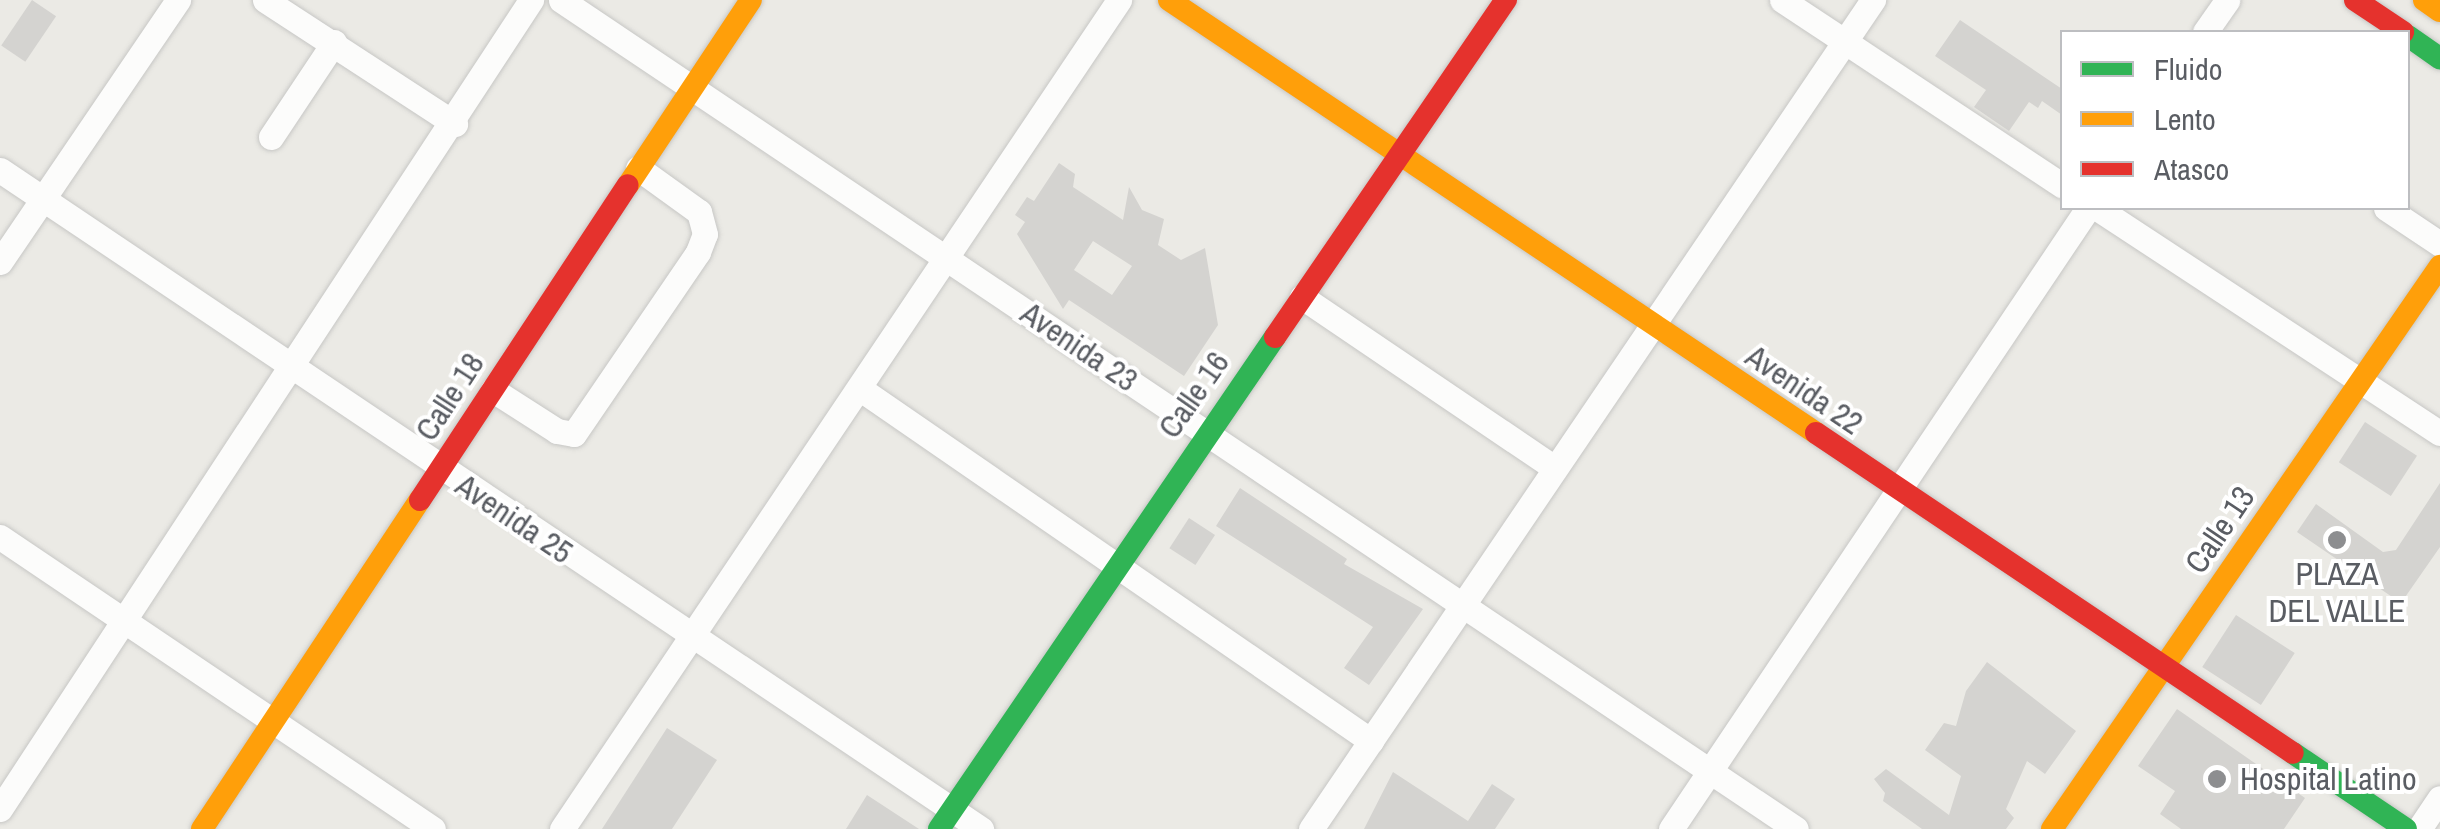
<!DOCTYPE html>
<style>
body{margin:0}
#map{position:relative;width:2440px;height:829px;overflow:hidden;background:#ebeae5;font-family:"Archivo Narrow",sans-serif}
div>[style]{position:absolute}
.building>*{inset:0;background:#d4d3d0;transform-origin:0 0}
.roads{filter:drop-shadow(0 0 2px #c7c7c5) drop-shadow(0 0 2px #c7c7c5)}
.street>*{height:25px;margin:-12.5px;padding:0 12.5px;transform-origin:12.5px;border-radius:12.5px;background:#fcfcfb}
.fast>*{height:22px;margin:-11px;padding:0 11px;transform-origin:11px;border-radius:11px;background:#30b455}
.slow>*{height:22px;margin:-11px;padding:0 11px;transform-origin:11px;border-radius:11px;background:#ff9f0a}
.jam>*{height:22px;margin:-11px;padding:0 11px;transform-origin:11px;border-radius:11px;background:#e5322d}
.dots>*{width:28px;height:28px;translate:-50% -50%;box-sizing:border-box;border:5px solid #fff;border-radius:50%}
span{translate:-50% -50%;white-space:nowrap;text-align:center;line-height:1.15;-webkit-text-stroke:8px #fff;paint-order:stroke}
.street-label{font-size:32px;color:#5a5d63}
.poi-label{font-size:32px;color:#5a5d63}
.left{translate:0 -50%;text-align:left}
.legend{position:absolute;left:2060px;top:30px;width:350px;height:180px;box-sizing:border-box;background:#fff;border:2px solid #bdbec1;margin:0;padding:12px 18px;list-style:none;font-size:30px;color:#5a5d63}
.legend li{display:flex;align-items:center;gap:20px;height:50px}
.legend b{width:50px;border:2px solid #bdbec1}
</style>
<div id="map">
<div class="building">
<div style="left:32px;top:0;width:29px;height:55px;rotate:34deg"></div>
<div style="clip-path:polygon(1960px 20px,2062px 89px,2062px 115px,2042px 101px,2038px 108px,2029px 102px,2009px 131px,1974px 107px,1986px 90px,1935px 56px)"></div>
<div style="clip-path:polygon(evenodd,1059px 163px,1075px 174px,1073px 187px,1123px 220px,1129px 187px,1142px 210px,1164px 219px,1158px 245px,1181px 260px,1205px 248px,1218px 325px,1184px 376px,1069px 300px,1063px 309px,1017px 234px,1025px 222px,1015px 215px,1027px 197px,1034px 201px,1059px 163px,1093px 241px,1132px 266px,1112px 295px,1074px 270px,1093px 241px)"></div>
<div style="left:2365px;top:422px;width:62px;height:48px;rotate:33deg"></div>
<div style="clip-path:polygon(2440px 483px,2440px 547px,2401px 603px,2297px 532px,2316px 504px,2383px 552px,2396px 550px)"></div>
<div style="clip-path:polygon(1240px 488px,1347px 559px,1344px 564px,1423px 609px,1369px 685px,1344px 668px,1373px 627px,1216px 526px)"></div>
<div style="left:1189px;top:518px;width:31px;height:36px;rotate:33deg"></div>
<div style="left:2236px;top:615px;width:70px;height:62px;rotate:33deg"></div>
<div style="clip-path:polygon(1987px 662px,2076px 731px,2045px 774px,2027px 761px,2006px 809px,2014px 818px,2006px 829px,1922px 829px,1883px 801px,1885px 793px,1874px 779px,1886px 769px,1949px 815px,1961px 776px,1925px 750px,1944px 723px,1956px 726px,1966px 691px)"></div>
<div style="clip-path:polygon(2177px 709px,2305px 798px,2284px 829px,2181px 829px,2160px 814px,2175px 791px,2138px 766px)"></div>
<div style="clip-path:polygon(667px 728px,717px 760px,672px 829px,602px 829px)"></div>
<div style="clip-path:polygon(1393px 772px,1468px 821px,1492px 784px,1515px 799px,1495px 829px,1364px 829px)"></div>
<div style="clip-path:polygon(867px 795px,919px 829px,846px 829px)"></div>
</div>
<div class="roads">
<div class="street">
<div style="left:265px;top:0;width:227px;rotate:33.1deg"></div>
<div style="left:561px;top:0;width:1487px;rotate:33.87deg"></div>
<div style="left:1782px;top:0;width:336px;rotate:33.5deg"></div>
<div style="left:2205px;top:32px;width:39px;rotate:-55deg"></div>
<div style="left:271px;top:137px;width:114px;rotate:-56.4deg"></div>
<div style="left:0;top:170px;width:1182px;rotate:33.89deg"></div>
<div style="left:2097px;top:208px;width:410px;rotate:33.3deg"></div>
<div style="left:2386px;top:208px;width:65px;rotate:33.7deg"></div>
<div style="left:0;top:262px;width:317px;rotate:-55.8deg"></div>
<div style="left:1302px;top:297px;width:305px;rotate:34.1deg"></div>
<div style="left:859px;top:388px;width:622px;rotate:34.58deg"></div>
<div style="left:493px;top:390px;width:76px;rotate:32.6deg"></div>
<div style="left:557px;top:431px;width:17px;rotate:10deg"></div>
<div style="left:574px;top:434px;width:220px;rotate:-55.7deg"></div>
<div style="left:698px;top:252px;width:19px;rotate:-69deg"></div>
<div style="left:705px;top:234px;width:23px;rotate:-105deg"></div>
<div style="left:699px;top:212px;width:75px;rotate:-144.2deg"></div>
<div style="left:0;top:537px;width:522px;rotate:33.99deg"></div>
<div style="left:0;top:809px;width:968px;rotate:-56.72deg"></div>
<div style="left:562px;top:829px;width:999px;rotate:-56.1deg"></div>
<div style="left:1311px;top:829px;width:1002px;rotate:-55.87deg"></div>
<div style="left:1671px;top:829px;width:748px;rotate:-56.12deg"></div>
<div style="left:2419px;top:829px;width:37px;rotate:-56deg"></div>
</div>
<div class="fast">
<div style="left:2408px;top:36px;width:39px;rotate:35deg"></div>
<div style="left:2293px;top:753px;width:136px;rotate:33.9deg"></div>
<div style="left:939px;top:829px;width:596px;rotate:-55.67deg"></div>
</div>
<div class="slow">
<div style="left:1169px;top:0;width:779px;rotate:33.79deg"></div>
<div style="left:2424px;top:0;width:19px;rotate:35deg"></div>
<div style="left:628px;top:185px;width:222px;rotate:-56.4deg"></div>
<div style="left:202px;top:829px;width:395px;rotate:-56.5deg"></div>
<div style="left:2052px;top:829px;width:684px;rotate:-55.43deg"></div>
</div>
<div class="jam">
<div style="left:2355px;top:0;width:58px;rotate:33.7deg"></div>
<div style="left:1275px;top:337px;width:409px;rotate:-55.6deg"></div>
<div style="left:1816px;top:433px;width:574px;rotate:33.86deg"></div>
<div style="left:420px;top:500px;width:377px;rotate:-56.6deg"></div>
</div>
</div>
<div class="dots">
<div style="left:2337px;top:540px;background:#8d8e90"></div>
<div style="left:2217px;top:779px;background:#8d8e90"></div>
</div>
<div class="street-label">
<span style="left:1079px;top:347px;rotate:34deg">Avenida 23</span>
<span style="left:1804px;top:390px;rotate:34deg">Avenida 22</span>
<span style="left:1194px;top:395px;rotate:-55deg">Calle 16</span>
<span style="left:450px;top:397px;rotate:-57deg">Calle 18</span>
<span style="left:514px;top:519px;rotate:34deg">Avenida 25</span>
<span style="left:2220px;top:530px;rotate:-56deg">Calle 13</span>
</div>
<div class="poi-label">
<span style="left:2337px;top:593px">PLAZA<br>DEL VALLE</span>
<span class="left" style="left:2240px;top:779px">Hospital Latino</span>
</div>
<ul class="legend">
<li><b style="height:12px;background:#30b455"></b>Fluido</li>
<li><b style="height:12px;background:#ff9f0a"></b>Lento</li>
<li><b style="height:12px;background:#e5322d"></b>Atasco</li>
</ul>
</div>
